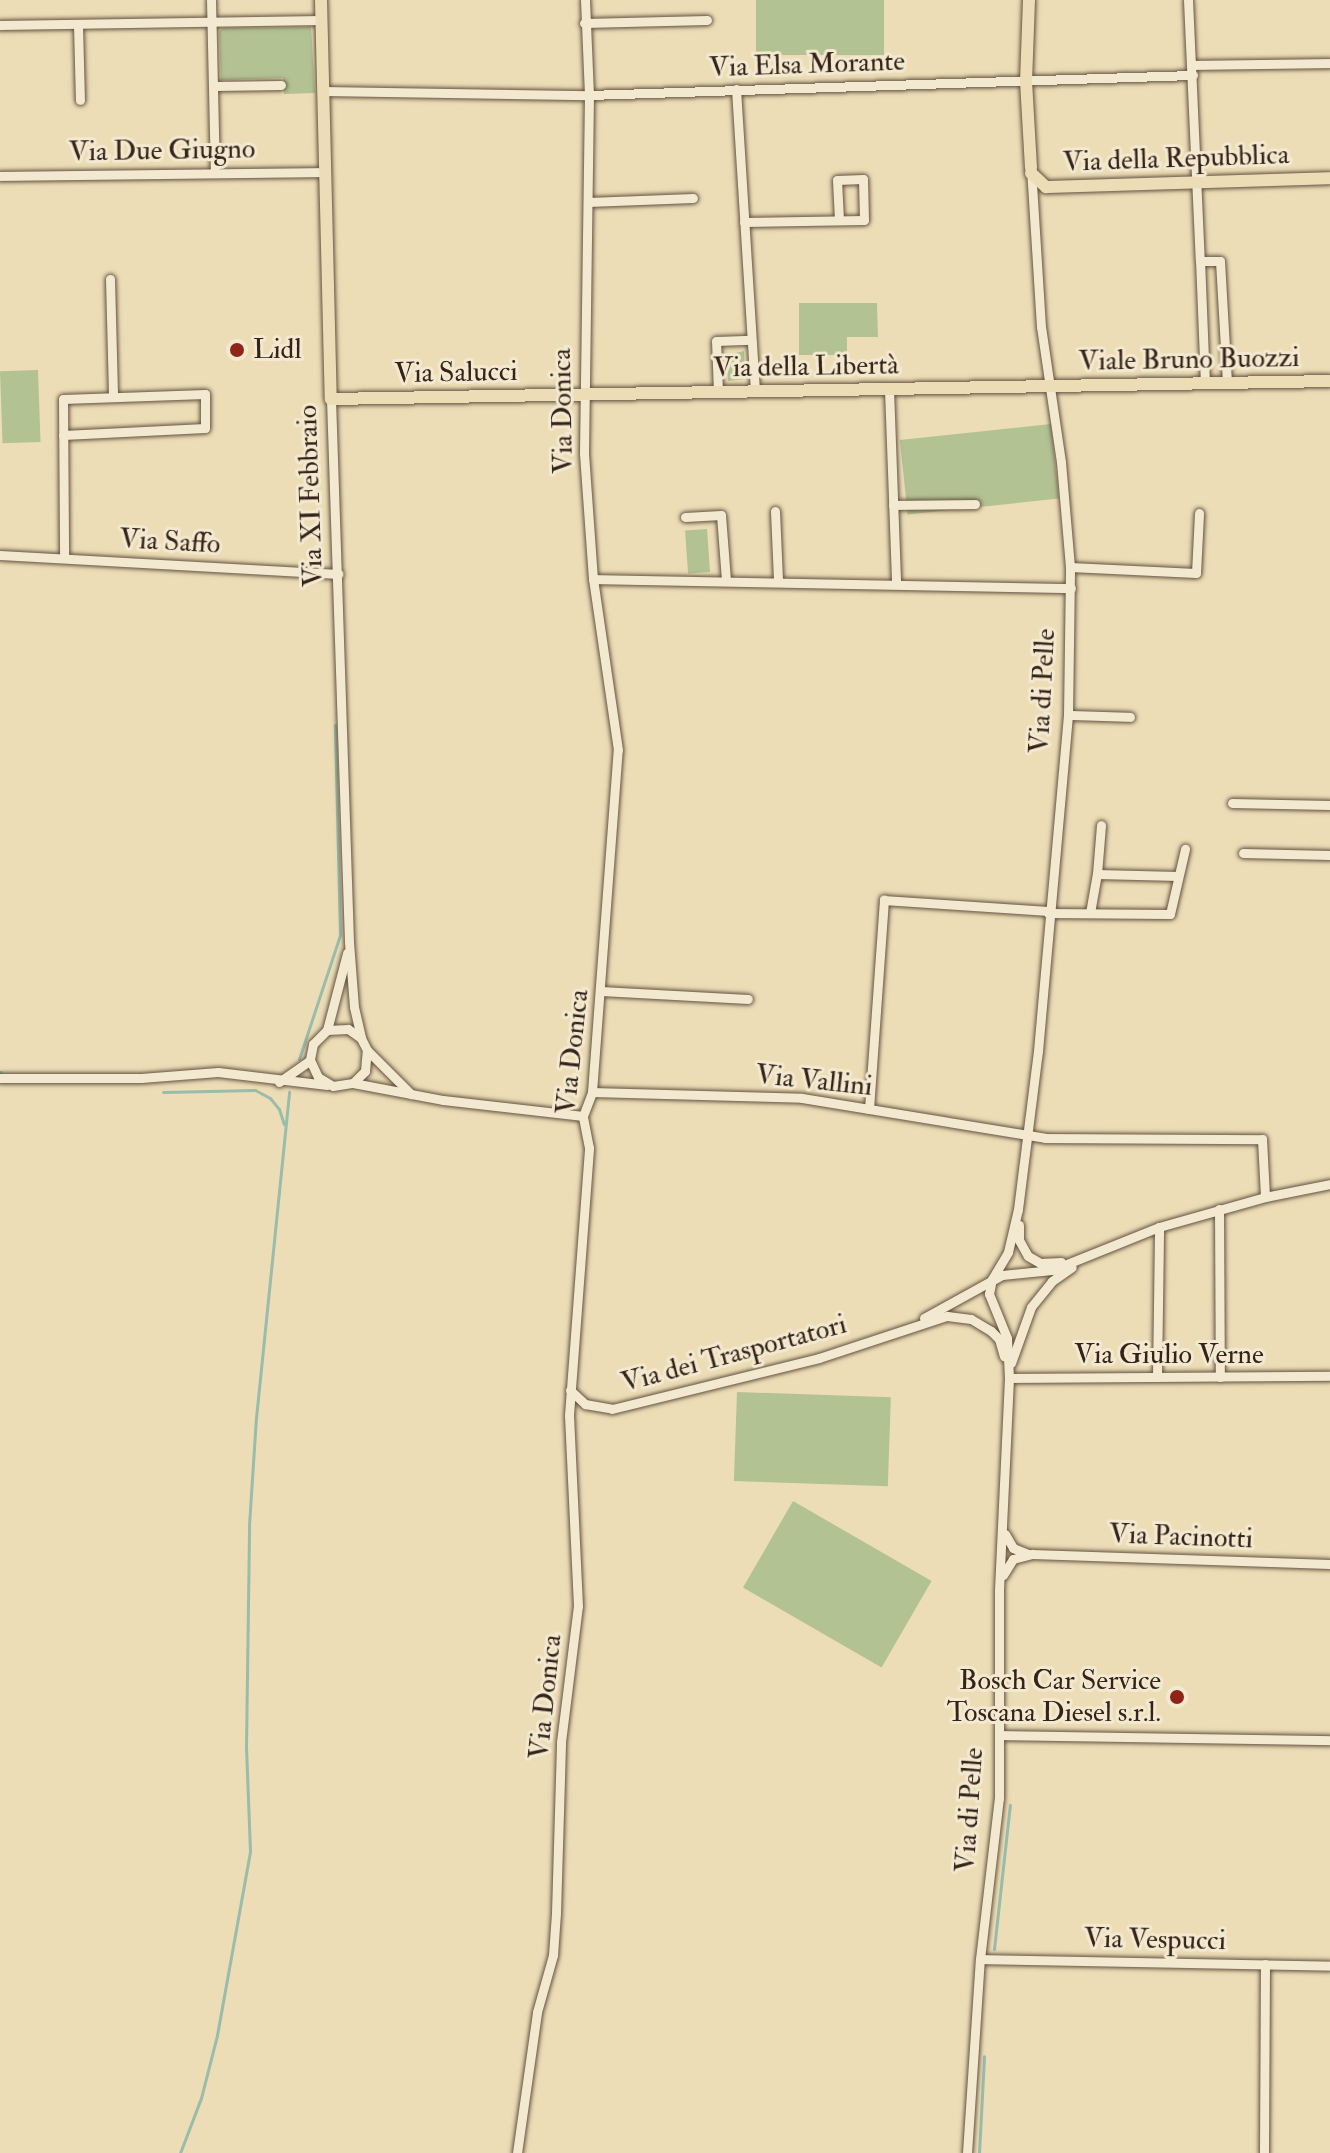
<!DOCTYPE html>
<meta charset="utf-8">
<style>
body{margin:0}
#map{position:relative;width:1330px;height:2153px;overflow:hidden;background:#ecddb6;font-family:"IM FELL Double Pica",serif}
div>[style]{position:absolute}
.green>*{inset:0;background:#b3c292;transform-origin:0 0}
.stream>*{height:3px;margin:-1.5px;padding:0 1.5px;transform-origin:1.5px;border-radius:1.5px;background:#99bcab}
.roads{filter:drop-shadow(0 0 2px #635240) drop-shadow(0 0 2px #635240)}
.minor>*{height:9px;margin:-4.5px;padding:0 4.5px;transform-origin:4.5px;border-radius:4.5px;background:#f3e9d0}
.major>*{height:12px;margin:-6px;padding:0 6px;transform-origin:6px;border-radius:6px;background:#ecddb6}
.dots>*{width:22px;height:22px;translate:-50% -50%;box-sizing:border-box;border:4px solid #f3e9d0;border-radius:50%}
span{translate:-50% -50%;white-space:nowrap;text-align:center;line-height:1.15;-webkit-text-stroke:6px #f3e9d0;paint-order:stroke}
.street-label{font-size:28px;color:#352319}
.poi-label{font-size:28px;color:#352319}
.left{translate:0 -50%;text-align:left}
.right{translate:-100% -50%;text-align:right}
</style>
<div id="map">
<div class="green">
<div style="left:756px;top:0;width:128px;height:55px"></div>
<div style="clip-path:polygon(311px 27px,315px 93px,284px 94px,283px 78px,221px 80px,219px 32px,222px 28px)"></div>
<div style="clip-path:polygon(799px 303px,877px 303px,878px 337px,847px 337px,847px 355px,799px 355px)"></div>
<div style="clip-path:polygon(744px 351px,745px 379px,728px 381px,727px 355px)"></div>
<div style="left:38px;top:370px;width:72px;height:38px;rotate:88deg"></div>
<div style="left:1051px;top:424px;width:75px;height:152px;rotate:84deg"></div>
<div style="left:707px;top:529px;width:43px;height:22px;rotate:86deg"></div>
<div style="left:737px;top:1392px;width:154px;height:89px;rotate:2deg"></div>
<div style="left:793px;top:1501px;width:160px;height:100px;rotate:30deg"></div>
</div>
<div class="stream">
<div style="left:299px;top:1059px;width:131px;rotate:-71.7deg"></div>
<div style="left:340px;top:935px;width:210px;rotate:-91.4deg"></div>
<div style="left:0;top:1072px;width:1px"></div>
<div style="left:163px;top:1092px;width:92px;rotate:-1.2deg"></div>
<div style="left:255px;top:1090px;width:17px;rotate:28deg"></div>
<div style="left:270px;top:1098px;width:14px;rotate:51deg"></div>
<div style="left:279px;top:1109px;width:16px;rotate:72deg"></div>
<div style="left:994px;top:1949px;width:145px;rotate:-83.7deg"></div>
<div style="left:180px;top:2153px;width:59px;rotate:-69.1deg"></div>
<div style="left:201px;top:2098px;width:65px;rotate:-75.7deg"></div>
<div style="left:217px;top:2035px;width:187px;rotate:-79.8deg"></div>
<div style="left:250px;top:1851px;width:104px;rotate:-92.2deg"></div>
<div style="left:246px;top:1747px;width:222px;rotate:-89.2deg"></div>
<div style="left:249px;top:1525px;width:107px;rotate:-86.3deg"></div>
<div style="left:256px;top:1418px;width:328px;rotate:-84.2deg"></div>
<div style="left:979px;top:2153px;width:97px;rotate:-87deg"></div>
</div>
<div class="roads">
<div class="minor">
<div style="left:211px;top:0;width:171px;rotate:88.7deg"></div>
<div style="left:1188px;top:0;width:261px;rotate:87.4deg"></div>
<div style="left:584px;top:23px;width:123px;rotate:-1.4deg"></div>
<div style="left:0;top:25px;width:321px;rotate:-0.9deg"></div>
<div style="left:78px;top:25px;width:75px;rotate:88.5deg"></div>
<div style="left:1193px;top:65px;width:137px;rotate:-0.8deg"></div>
<div style="left:215px;top:86px;width:66px;rotate:-0.9deg"></div>
<div style="left:736px;top:89px;width:303px;rotate:86.4deg"></div>
<div style="left:323px;top:91px;width:266px;rotate:0.9deg"></div>
<div style="left:589px;top:95px;width:604px;rotate:-1.9deg"></div>
<div style="left:0;top:176px;width:325px;rotate:-0.7deg"></div>
<div style="left:588px;top:202px;width:105px;rotate:-2.2deg"></div>
<div style="left:744px;top:222px;width:120px;rotate:-1deg"></div>
<div style="left:864px;top:220px;width:41px;rotate:-91.4deg"></div>
<div style="left:863px;top:179px;width:26px;rotate:178deg"></div>
<div style="left:837px;top:180px;width:40px;rotate:87.1deg"></div>
<div style="left:110px;top:279px;width:118px;rotate:88.5deg"></div>
<div style="left:1205px;top:384px;width:123px;rotate:-92.3deg"></div>
<div style="left:1200px;top:261px;width:20px"></div>
<div style="left:1220px;top:261px;width:123px;rotate:86.7deg"></div>
<div style="left:889px;top:389px;width:195px;rotate:87.9deg"></div>
<div style="left:718px;top:392px;width:51px;rotate:-92.2deg"></div>
<div style="left:716px;top:341px;width:35px;rotate:-2deg"></div>
<div style="left:331px;top:399px;width:543px;rotate:88.1deg"></div>
<div style="left:349px;top:942px;width:65px;rotate:85.6deg"></div>
<div style="left:354px;top:1007px;width:32px;rotate:77deg"></div>
<div style="left:63px;top:435px;width:142px;rotate:-2.8deg"></div>
<div style="left:205px;top:428px;width:34px;rotate:-90deg"></div>
<div style="left:205px;top:394px;width:142px;rotate:178deg"></div>
<div style="left:63px;top:399px;width:159px;rotate:89.6deg"></div>
<div style="left:893px;top:505px;width:82px;rotate:-0.7deg"></div>
<div style="left:775px;top:511px;width:70px;rotate:87.5deg"></div>
<div style="left:685px;top:517px;width:36px;rotate:-3deg"></div>
<div style="left:721px;top:515px;width:65px;rotate:85.6deg"></div>
<div style="left:0;top:555px;width:339px;rotate:3.2deg"></div>
<div style="left:1070px;top:567px;width:126px;rotate:2.7deg"></div>
<div style="left:1196px;top:573px;width:60px;rotate:-87.1deg"></div>
<div style="left:593px;top:579px;width:478px;rotate:1.1deg"></div>
<div style="left:1068px;top:715px;width:62px;rotate:1.8deg"></div>
<div style="left:1232px;top:803px;width:98px;rotate:1.2deg"></div>
<div style="left:1243px;top:853px;width:87px;rotate:1.3deg"></div>
<div style="left:1097px;top:874px;width:49px;rotate:-85.3deg"></div>
<div style="left:1048px;top:913px;width:122px;rotate:0.5deg"></div>
<div style="left:1170px;top:914px;width:67px;rotate:-77deg"></div>
<div style="left:1090px;top:913px;width:40px;rotate:-80deg"></div>
<div style="left:1097px;top:874px;width:81px;rotate:1.4deg"></div>
<div style="left:601px;top:991px;width:147px;rotate:3.1deg"></div>
<div style="left:327px;top:1030px;width:80px;rotate:-75.4deg"></div>
<div style="left:368px;top:1051px;width:61px;rotate:45deg"></div>
<div style="left:0;top:1078px;width:141px"></div>
<div style="left:141px;top:1078px;width:77px;rotate:-4.5deg"></div>
<div style="left:218px;top:1072px;width:110px;rotate:6.8deg"></div>
<div style="left:279px;top:1082px;width:38px;rotate:-35deg"></div>
<div style="left:353px;top:1083px;width:17px;rotate:-45deg"></div>
<div style="left:365px;top:1071px;width:21px;rotate:-85deg"></div>
<div style="left:367px;top:1050px;width:13px;rotate:-117deg"></div>
<div style="left:361px;top:1038px;width:16px;rotate:-145deg"></div>
<div style="left:348px;top:1029px;width:21px;rotate:177deg"></div>
<div style="left:327px;top:1030px;width:20px;rotate:135deg"></div>
<div style="left:313px;top:1044px;width:16px;rotate:101deg"></div>
<div style="left:310px;top:1060px;width:19px;rotate:65deg"></div>
<div style="left:318px;top:1077px;width:17px;rotate:31deg"></div>
<div style="left:333px;top:1086px;width:20px;rotate:-9deg"></div>
<div style="left:353px;top:1083px;width:92px;rotate:10.7deg"></div>
<div style="left:443px;top:1100px;width:141px;rotate:6.5deg"></div>
<div style="left:592px;top:1092px;width:210px;rotate:1.6deg"></div>
<div style="left:802px;top:1098px;width:246px;rotate:9.3deg"></div>
<div style="left:1045px;top:1138px;width:217px;rotate:0.3deg"></div>
<div style="left:1262px;top:1139px;width:58px;rotate:87deg"></div>
<div style="left:869px;top:1109px;width:210px;rotate:-85.9deg"></div>
<div style="left:884px;top:900px;width:164px;rotate:3.8deg"></div>
<div style="left:1219px;top:1209px;width:168px;rotate:89.7deg"></div>
<div style="left:1019px;top:1225px;width:15px;rotate:90deg"></div>
<div style="left:1019px;top:1240px;width:18px;rotate:61deg"></div>
<div style="left:1028px;top:1256px;width:14px;rotate:30deg"></div>
<div style="left:1040px;top:1263px;width:21px;rotate:-3deg"></div>
<div style="left:924px;top:1318px;width:89px;rotate:-28.9deg"></div>
<div style="left:1002px;top:1275px;width:50px;rotate:-5.7deg"></div>
<div style="left:1052px;top:1270px;width:115px;rotate:-21.9deg"></div>
<div style="left:1159px;top:1227px;width:110px;rotate:-15.8deg"></div>
<div style="left:1265px;top:1197px;width:66px;rotate:-11.3deg"></div>
<div style="left:1011px;top:1363px;width:59px;rotate:-70.3deg"></div>
<div style="left:1031px;top:1307px;width:33px;rotate:-51deg"></div>
<div style="left:1052px;top:1281px;width:24px;rotate:-35deg"></div>
<div style="left:1157px;top:1377px;width:150px;rotate:-89.2deg"></div>
<div style="left:1009px;top:1378px;width:321px;rotate:-0.4deg"></div>
<div style="left:570px;top:1390px;width:21px;rotate:43deg"></div>
<div style="left:585px;top:1404px;width:27px;rotate:10deg"></div>
<div style="left:612px;top:1409px;width:213px;rotate:-13.8deg"></div>
<div style="left:819px;top:1358px;width:135px;rotate:-18.2deg"></div>
<div style="left:947px;top:1316px;width:24px;rotate:7deg"></div>
<div style="left:971px;top:1319px;width:23px;rotate:31deg"></div>
<div style="left:991px;top:1331px;width:11px;rotate:45deg"></div>
<div style="left:999px;top:1339px;width:18px;rotate:74deg"></div>
<div style="left:1005px;top:1534px;width:16px;rotate:60deg"></div>
<div style="left:1013px;top:1548px;width:16px;rotate:22deg"></div>
<div style="left:1003px;top:1575px;width:19px;rotate:-58deg"></div>
<div style="left:1013px;top:1559px;width:20px;rotate:-15deg"></div>
<div style="left:1032px;top:1554px;width:298px;rotate:1.9deg"></div>
<div style="left:1000px;top:1735px;width:330px;rotate:0.9deg"></div>
<div style="left:980px;top:1959px;width:350px;rotate:1.1deg"></div>
<div style="left:517px;top:2153px;width:142px;rotate:-81.9deg"></div>
<div style="left:537px;top:2012px;width:59px;rotate:-74.3deg"></div>
<div style="left:553px;top:1955px;width:42px;rotate:-85.9deg"></div>
<div style="left:556px;top:1913px;width:171px;rotate:-88.3deg"></div>
<div style="left:561px;top:1742px;width:137px;rotate:-82.9deg"></div>
<div style="left:578px;top:1606px;width:191px;rotate:-92.7deg"></div>
<div style="left:569px;top:1415px;width:268px;rotate:-85.7deg"></div>
<div style="left:589px;top:1148px;width:33px;rotate:-101deg"></div>
<div style="left:583px;top:1116px;width:26px;rotate:-69deg"></div>
<div style="left:592px;top:1092px;width:343px;rotate:-85.7deg"></div>
<div style="left:618px;top:750px;width:173px;rotate:-98.3deg"></div>
<div style="left:593px;top:579px;width:126px;rotate:-94.1deg"></div>
<div style="left:584px;top:453px;width:358px;rotate:-89.2deg"></div>
<div style="left:589px;top:95px;width:95px;rotate:-92.4deg"></div>
<div style="left:967px;top:2153px;width:194px;rotate:-86.2deg"></div>
<div style="left:980px;top:1959px;width:162px;rotate:-83.3deg"></div>
<div style="left:999px;top:1798px;width:208px;rotate:-90deg"></div>
<div style="left:999px;top:1590px;width:212px;rotate:-87.3deg"></div>
<div style="left:1009px;top:1378px;width:40px;rotate:-92.9deg"></div>
<div style="left:1007px;top:1338px;width:48px;rotate:-112.2deg"></div>
<div style="left:989px;top:1294px;width:15px;rotate:-79deg"></div>
<div style="left:992px;top:1279px;width:31px;rotate:-59deg"></div>
<div style="left:1008px;top:1252px;width:44px;rotate:-76.9deg"></div>
<div style="left:1018px;top:1209px;width:159px;rotate:-82.8deg"></div>
<div style="left:1038px;top:1051px;width:337px;rotate:-84.9deg"></div>
<div style="left:1068px;top:715px;width:148px;rotate:-89.2deg"></div>
<div style="left:1070px;top:567px;width:105px;rotate:-94.9deg"></div>
<div style="left:1061px;top:462px;width:136px;rotate:-98.4deg"></div>
<div style="left:1041px;top:327px;width:158px;rotate:-93.6deg"></div>
<div style="left:1264px;top:2153px;width:189px;rotate:-89.7deg"></div>
</div>
<div class="major">
<div style="left:321px;top:0;width:399px;rotate:88.6deg"></div>
<div style="left:331px;top:399px;width:999px;rotate:-1.03deg"></div>
<div style="left:1029px;top:0;width:81px;rotate:92.1deg"></div>
<div style="left:1026px;top:81px;width:87px;rotate:86.7deg"></div>
<div style="left:1031px;top:173px;width:21px;rotate:43deg"></div>
<div style="left:1046px;top:187px;width:284px;rotate:-1.8deg"></div>
</div>
</div>
<div class="dots">
<div style="left:237px;top:350px;background:#8f2418"></div>
<div style="left:1177px;top:1697px;background:#8f2418"></div>
</div>
<div class="street-label">
<span style="left:807px;top:65px;rotate:-2deg">Via Elsa Morante</span>
<span style="left:162px;top:151px;rotate:-1deg">Via Due Giugno</span>
<span style="left:1176px;top:159px;rotate:-2deg">Via della Repubblica</span>
<span style="left:1189px;top:360px;rotate:-1deg">Viale Bruno Buozzi</span>
<span style="left:806px;top:367px;rotate:-1deg">Via della Libertà</span>
<span style="left:456px;top:373px;rotate:-1deg">Via Salucci</span>
<span style="left:563px;top:411px;rotate:-91deg">Via Donica</span>
<span style="left:311px;top:496px;rotate:-92deg">Via XI Febbraio</span>
<span style="left:170px;top:542px;rotate:3deg">Via Saffo</span>
<span style="left:1043px;top:691px;rotate:-87deg">Via di Pelle</span>
<span style="left:573px;top:1052px;rotate:-84deg">Via Donica</span>
<span style="left:814px;top:1081px;rotate:6deg">Via Vallini</span>
<span style="left:734px;top:1354px;rotate:-15deg">Via dei Trasportatori</span>
<span style="left:1169px;top:1355px">Via Giulio Verne</span>
<span style="left:1181px;top:1537px;rotate:2deg">Via Pacinotti</span>
<span style="left:546px;top:1697px;rotate:-84deg">Via Donica</span>
<span style="left:970px;top:1810px;rotate:-86deg">Via di Pelle</span>
<span style="left:1155px;top:1940px;rotate:1deg">Via Vespucci</span>
</div>
<div class="poi-label">
<span class="left" style="left:253px;top:350px">Lidl</span>
<span class="right" style="left:1161px;top:1697px">Bosch Car Service<br>Toscana Diesel s.r.l.</span>
</div>
</div>
